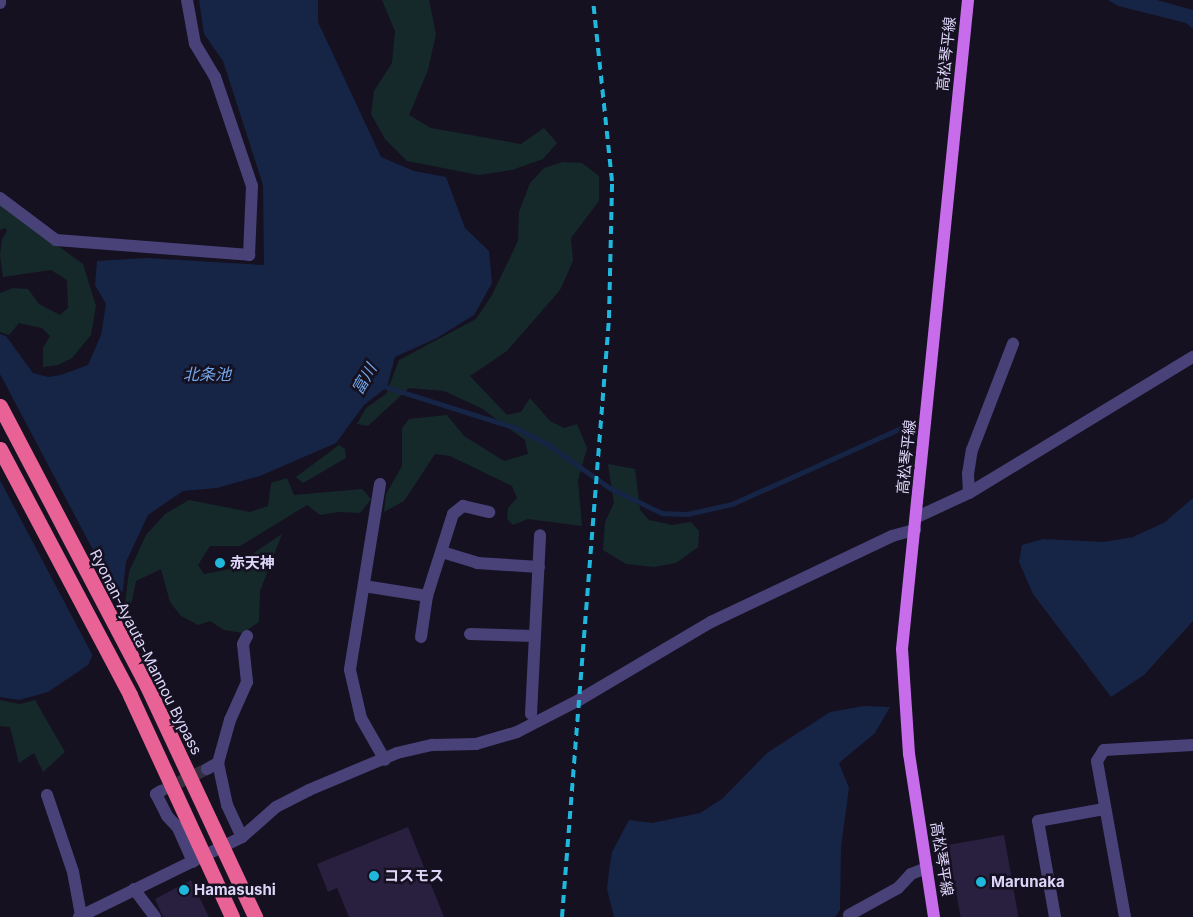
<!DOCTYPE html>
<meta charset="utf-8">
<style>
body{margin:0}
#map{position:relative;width:1193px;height:917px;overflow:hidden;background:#151121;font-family:Inter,"Noto Sans JP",sans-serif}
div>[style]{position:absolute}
.green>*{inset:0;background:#15292a}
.water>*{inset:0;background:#162445}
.pier>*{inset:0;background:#151121}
.stream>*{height:4.5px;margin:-2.25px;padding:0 2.25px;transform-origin:2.25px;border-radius:2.25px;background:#162445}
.building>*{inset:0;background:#291f3f;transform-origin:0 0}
.minor-tunnel>*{height:12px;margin-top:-6px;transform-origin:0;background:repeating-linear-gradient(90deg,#332f41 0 12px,transparent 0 18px)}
.minor>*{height:12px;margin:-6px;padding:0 6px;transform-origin:6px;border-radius:6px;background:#494279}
.major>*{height:12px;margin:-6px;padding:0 6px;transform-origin:6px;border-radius:6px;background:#c76cea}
.highway>*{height:15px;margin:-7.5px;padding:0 7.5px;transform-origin:7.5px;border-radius:7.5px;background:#e96296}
.rail>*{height:4px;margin-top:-2px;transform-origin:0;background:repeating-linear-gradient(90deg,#1fb8dc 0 8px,transparent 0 14px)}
.dots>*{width:14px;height:14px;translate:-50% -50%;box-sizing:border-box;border:2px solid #151121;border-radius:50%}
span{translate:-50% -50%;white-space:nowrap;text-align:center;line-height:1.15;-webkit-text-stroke:5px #151121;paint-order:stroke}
.street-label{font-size:15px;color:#ded6f9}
.poi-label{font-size:15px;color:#ded6f9;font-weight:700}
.left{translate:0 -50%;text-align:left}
.water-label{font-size:16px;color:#73a8eb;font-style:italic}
</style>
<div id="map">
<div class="green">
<div style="clip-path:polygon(382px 0,429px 0,436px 34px,428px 70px,409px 115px,431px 128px,521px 144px,544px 128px,557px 143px,543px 159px,512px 170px,479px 175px,407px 161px,385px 139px,371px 114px,374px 91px,392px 63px,395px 31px)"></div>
<div style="clip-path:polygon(563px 162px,582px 163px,599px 176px,599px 201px,571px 238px,573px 261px,560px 290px,507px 351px,470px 376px,507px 415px,521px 412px,530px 398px,550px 421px,564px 428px,577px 424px,587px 448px,578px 480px,582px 526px,528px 519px,513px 525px,507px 519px,508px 508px,517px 498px,512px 486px,450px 456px,435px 454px,404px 501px,384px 512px,386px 494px,402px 466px,402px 428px,409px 419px,447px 415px,464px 436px,504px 461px,528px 454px,525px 440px,481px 408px,444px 391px,409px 388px,368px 426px,357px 424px,366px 408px,386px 394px,399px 360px,476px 319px,492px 295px,518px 241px,519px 212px,530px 183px,544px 168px)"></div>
<div style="clip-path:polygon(0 204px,83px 264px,96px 306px,91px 335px,72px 358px,58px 365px,43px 367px,43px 348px,50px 336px,42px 328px,19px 323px,9px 335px,0 332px,0 293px,13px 288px,28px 289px,39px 304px,60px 315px,68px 308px,67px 280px,51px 270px,3px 277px,0 255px,2px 239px,7px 231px,5px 228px,0 230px)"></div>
<div style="clip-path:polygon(339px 445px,345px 449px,346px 458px,303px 483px,296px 477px)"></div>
<div style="clip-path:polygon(608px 464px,635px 469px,640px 510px,649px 520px,672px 525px,691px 522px,699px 531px,698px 547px,676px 563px,654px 567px,626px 564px,603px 550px,605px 522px,614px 503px)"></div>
<div style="clip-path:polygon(287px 478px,294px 495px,362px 489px,371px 499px,360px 513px,338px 512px,320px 515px,307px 505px,240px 546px,210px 546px,198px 565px,204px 574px,230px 569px,282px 534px,260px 591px,259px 622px,243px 633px,224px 630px,210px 621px,198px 625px,181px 616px,170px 602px,161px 569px,136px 581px,130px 610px,125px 603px,129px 572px,146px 535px,165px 514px,189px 500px,250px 512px,268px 506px,271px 483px)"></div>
<div style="clip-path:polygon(0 700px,20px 704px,35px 700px,65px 752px,43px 772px,34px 753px,19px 763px,10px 727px,0 726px)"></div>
</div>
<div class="water">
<div style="clip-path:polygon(199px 0,318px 0,318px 22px,381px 157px,414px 171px,446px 177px,465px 228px,489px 251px,492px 283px,474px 315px,437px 338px,395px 357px,387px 387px,364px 405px,336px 443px,260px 476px,217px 488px,183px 491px,148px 515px,126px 562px,123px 590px,88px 665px,48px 692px,19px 700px,0 697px,0 334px,6px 336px,33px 373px,48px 377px,61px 375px,88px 365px,101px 335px,106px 304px,95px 285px,97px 261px,146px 258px,264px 265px,263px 185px,223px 61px,204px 34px)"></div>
<div style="clip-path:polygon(1108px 0,1157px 0,1193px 10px,1193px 29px,1186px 23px,1118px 6px)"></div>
<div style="clip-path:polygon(1193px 498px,1193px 621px,1144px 675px,1111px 697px,1033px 594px,1019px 562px,1022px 545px,1043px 539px,1104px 542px,1133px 537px,1165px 522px)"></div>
<div style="clip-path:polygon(864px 706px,890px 707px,875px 733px,839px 763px,849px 788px,841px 847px,840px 910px,835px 917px,614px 917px,607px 889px,609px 871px,612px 852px,629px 820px,652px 823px,700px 813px,722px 799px,767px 753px,830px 712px)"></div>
</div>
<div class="pier">
<div style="clip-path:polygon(0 374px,120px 601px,94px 658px,0 480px)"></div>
</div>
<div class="stream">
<div style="left:383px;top:386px;width:139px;rotate:17.5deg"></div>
<div style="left:516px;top:428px;width:37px;rotate:27deg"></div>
<div style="left:549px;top:445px;width:75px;rotate:35.2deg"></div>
<div style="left:610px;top:488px;width:58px;rotate:25.7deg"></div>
<div style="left:662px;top:513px;width:25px;rotate:2deg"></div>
<div style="left:687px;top:514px;width:46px;rotate:-12.5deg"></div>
<div style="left:732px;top:504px;width:188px;rotate:-24.2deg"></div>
</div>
<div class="building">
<div style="clip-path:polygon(408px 827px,444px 917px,349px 917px,337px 888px,328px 892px,317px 864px)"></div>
<div style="left:1004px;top:835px;width:83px;height:57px;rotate:80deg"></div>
<div style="clip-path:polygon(191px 880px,209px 917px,163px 917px,155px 899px)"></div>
</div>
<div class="minor-tunnel">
<div style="left:163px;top:790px;width:49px;rotate:-25.5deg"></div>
</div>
<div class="minor">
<div style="left:0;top:3px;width:3px;rotate:-90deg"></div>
<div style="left:0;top:198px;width:70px;rotate:36.9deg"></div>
<div style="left:56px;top:240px;width:194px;rotate:4.4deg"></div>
<div style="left:249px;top:255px;width:69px;rotate:-87.5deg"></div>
<div style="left:252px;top:186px;width:115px;rotate:-108.7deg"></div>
<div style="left:215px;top:77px;width:39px;rotate:-121deg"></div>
<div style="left:195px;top:44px;width:45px;rotate:-100.3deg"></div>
<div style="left:380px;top:484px;width:188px;rotate:99.2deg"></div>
<div style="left:350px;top:670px;width:49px;rotate:77.1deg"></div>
<div style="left:361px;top:718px;width:48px;rotate:60.3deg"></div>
<div style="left:969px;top:493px;width:19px;rotate:-93deg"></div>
<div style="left:968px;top:474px;width:24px;rotate:-81deg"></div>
<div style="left:972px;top:450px;width:114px;rotate:-68.9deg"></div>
<div style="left:917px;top:517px;width:57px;rotate:-24.8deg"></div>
<div style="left:969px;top:493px;width:262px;rotate:-31.3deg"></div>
<div style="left:442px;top:552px;width:37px;rotate:17deg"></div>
<div style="left:477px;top:563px;width:62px;rotate:3.7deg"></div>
<div style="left:364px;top:586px;width:64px;rotate:9deg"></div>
<div style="left:427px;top:596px;width:86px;rotate:-72.4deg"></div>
<div style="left:453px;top:514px;width:13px;rotate:-39deg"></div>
<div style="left:463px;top:506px;width:27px;rotate:13deg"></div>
<div style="left:470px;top:634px;width:65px;rotate:1.8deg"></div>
<div style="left:421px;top:637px;width:41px;rotate:-81.7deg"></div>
<div style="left:531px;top:714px;width:179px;rotate:-87.1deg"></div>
<div style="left:218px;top:763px;width:45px;rotate:-74.4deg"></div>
<div style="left:230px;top:720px;width:42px;rotate:-65.9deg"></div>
<div style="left:247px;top:682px;width:38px;rotate:-96deg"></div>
<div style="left:243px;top:644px;width:9px;rotate:-63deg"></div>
<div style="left:207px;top:769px;width:13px;rotate:-29deg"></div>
<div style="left:218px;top:763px;width:43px;rotate:77.9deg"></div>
<div style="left:227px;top:805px;width:35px;rotate:65deg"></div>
<div style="left:161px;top:791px;width:6px;rotate:149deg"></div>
<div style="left:156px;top:794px;width:25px;rotate:63deg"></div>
<div style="left:167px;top:816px;width:16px;rotate:47deg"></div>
<div style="left:178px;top:828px;width:37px;rotate:66deg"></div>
<div style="left:47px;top:795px;width:81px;rotate:71.3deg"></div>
<div style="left:73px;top:872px;width:44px;rotate:79.5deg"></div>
<div style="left:134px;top:889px;width:35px;rotate:53deg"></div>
<div style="left:849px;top:915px;width:56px;rotate:-28.9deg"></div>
<div style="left:898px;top:888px;width:19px;rotate:-47deg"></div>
<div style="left:911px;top:874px;width:17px;rotate:-21deg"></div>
<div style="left:79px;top:917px;width:182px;rotate:-26.1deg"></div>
<div style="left:242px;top:837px;width:45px;rotate:-41.4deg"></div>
<div style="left:276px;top:807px;width:37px;rotate:-27deg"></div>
<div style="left:309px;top:790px;width:95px;rotate:-22.8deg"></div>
<div style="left:397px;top:753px;width:37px;rotate:-13deg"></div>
<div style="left:433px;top:745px;width:43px;rotate:-1.3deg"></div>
<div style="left:476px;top:744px;width:43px;rotate:-16.3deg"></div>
<div style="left:517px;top:732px;width:70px;rotate:-27.3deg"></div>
<div style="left:579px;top:700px;width:153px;rotate:-30.6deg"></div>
<div style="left:711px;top:622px;width:200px;rotate:-25.4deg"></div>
<div style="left:892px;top:536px;width:24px;rotate:-15deg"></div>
<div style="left:1055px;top:917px;width:97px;rotate:-100deg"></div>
<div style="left:1038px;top:821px;width:67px;rotate:-10.3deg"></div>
<div style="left:1125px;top:917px;width:158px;rotate:-100.2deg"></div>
<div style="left:1097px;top:761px;width:13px;rotate:-58deg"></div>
<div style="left:1104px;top:750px;width:89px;rotate:-3.2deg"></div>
</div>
<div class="major">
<div style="left:934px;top:917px;width:165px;rotate:-98.7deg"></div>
<div style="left:909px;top:754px;width:105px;rotate:-93.8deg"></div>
<div style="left:902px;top:649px;width:652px;rotate:-84.19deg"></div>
</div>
<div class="highway">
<div style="left:0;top:406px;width:316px;rotate:62.3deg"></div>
<div style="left:147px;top:686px;width:255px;rotate:64.9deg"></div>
<div style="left:0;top:449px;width:278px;rotate:62.1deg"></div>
<div style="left:130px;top:695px;width:244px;rotate:65.3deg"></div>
</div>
<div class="rail">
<div style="left:562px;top:917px;width:601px;rotate:-85.51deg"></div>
<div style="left:609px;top:318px;width:137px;rotate:-88.7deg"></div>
<div style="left:612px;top:181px;width:182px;rotate:-96deg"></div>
</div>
<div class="dots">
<div style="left:220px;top:563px;background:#1fb8dc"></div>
<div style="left:374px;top:876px;background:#1fb8dc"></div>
<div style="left:981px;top:882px;background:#1fb8dc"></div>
<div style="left:184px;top:890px;background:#1fb8dc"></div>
</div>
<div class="street-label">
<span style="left:946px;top:54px;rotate:-84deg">高松琴平線</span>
<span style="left:906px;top:457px;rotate:-84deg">高松琴平線</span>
<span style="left:146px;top:652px;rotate:63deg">Ryonan-Ayauta-Mannou Bypass</span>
<span style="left:942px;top:859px;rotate:81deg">高松琴平線</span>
</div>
<div class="poi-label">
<span class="left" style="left:230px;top:563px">赤天神</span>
<span class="left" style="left:384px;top:876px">コスモス</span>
<span class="left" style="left:991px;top:882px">Marunaka</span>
<span class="left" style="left:194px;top:890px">Hamasushi</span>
</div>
<div class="water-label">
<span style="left:207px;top:374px">北条池</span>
<span style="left:364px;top:379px;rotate:-60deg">富川</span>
</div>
</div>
